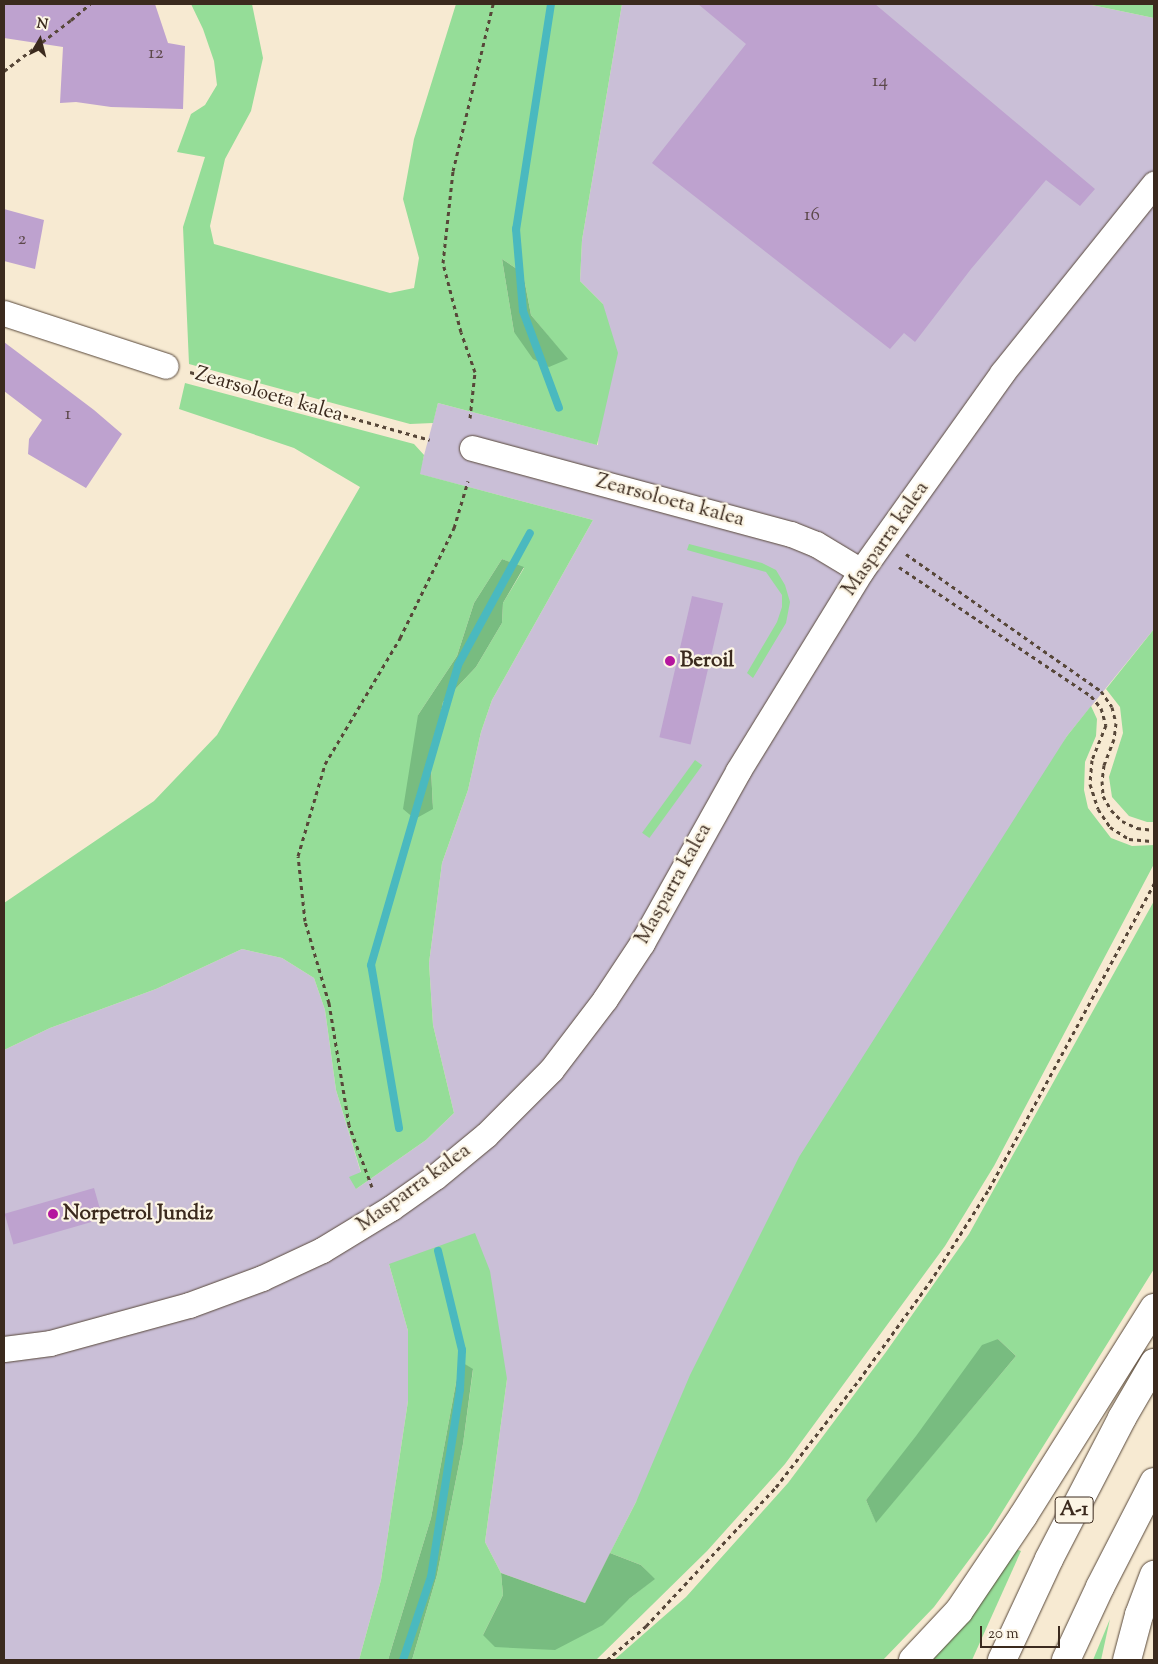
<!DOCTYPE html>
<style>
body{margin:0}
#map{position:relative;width:1158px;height:1664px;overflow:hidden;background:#f7ead2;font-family:"Sorts Mill Goudy",serif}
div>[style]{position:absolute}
.industrial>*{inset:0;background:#cabfd7}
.green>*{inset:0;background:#95dd98;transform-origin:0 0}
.forest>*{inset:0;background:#78bc80}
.stream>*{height:8px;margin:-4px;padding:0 4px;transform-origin:4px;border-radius:4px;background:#4ab9bf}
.building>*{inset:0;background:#bea2cf;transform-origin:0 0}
.path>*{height:3px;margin-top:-1.5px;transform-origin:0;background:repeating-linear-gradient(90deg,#574739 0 4px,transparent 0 8px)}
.roads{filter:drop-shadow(0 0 1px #574739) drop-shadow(0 0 1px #574739)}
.street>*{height:25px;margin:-12.5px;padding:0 12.5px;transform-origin:12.5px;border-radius:12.5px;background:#fff}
.highway>*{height:28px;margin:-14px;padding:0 14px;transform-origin:14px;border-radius:14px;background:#fff}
.dots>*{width:14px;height:14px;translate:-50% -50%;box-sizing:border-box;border:2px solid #fcf5e5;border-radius:50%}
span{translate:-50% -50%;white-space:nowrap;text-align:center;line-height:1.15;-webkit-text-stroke:4.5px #fcf5e5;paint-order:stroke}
.number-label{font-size:19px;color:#5c484a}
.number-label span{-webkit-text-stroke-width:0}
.shield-label span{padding:1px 4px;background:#fcf5e5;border:1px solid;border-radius:4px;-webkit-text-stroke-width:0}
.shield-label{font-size:20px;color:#3b2a1e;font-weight:700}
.street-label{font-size:21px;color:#3b2a1e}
.poi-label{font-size:21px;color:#3b2a1e;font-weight:700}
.left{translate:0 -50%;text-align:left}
.frame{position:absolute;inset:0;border:5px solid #3b2a1e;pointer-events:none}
.north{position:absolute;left:15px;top:15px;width:50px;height:50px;-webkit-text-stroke:4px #fcf5e5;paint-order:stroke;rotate:8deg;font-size:14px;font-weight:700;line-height:20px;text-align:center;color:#3b2a1e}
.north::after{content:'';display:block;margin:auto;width:18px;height:22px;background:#3b2a1e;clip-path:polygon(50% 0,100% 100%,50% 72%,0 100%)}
.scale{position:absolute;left:980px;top:1626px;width:80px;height:22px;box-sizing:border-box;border:2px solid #3b2a1e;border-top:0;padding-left:6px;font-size:15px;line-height:18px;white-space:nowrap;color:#3b2a1e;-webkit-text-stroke:4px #fcf5e5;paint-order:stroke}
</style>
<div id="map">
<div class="industrial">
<div style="clip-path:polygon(622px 4px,1087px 4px,1154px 18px,1154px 629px,1067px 736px,636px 1502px,585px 1603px,501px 1573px,485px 1542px,507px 1379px,389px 1264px,408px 1331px,408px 1401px,381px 1580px,359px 1660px,4px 1660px,4px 1050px,50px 1028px,156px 989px,242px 949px,282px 958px,314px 978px,325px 1010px,336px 1090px,361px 1173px,356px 1189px,426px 1140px,454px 1113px,433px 1025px,429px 963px,442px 863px,468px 790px,481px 732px,492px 700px,593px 520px,419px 474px,438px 403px,598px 445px,603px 304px,580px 281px,582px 240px)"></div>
</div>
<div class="green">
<div style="clip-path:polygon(evenodd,191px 4px,252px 4px,263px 58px,251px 111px,225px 159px,210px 226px,214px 244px,390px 293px,414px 288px,419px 258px,403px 199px,414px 139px,456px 4px,622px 4px,582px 240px,580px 281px,603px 304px,618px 353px,597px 445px,438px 403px,433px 423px,410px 424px,189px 364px,183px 227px,205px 157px,177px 152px,191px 114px,205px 105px,217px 85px,214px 61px,203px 29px,191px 4px,502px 259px,523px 273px,531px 315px,567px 359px,514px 332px,502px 259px)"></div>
<div style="clip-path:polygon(1087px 4px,1154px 4px,1154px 18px)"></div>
<div style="clip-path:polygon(evenodd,185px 383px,414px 444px,424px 455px,420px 474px,593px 520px,492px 700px,481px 732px,468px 790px,442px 863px,429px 963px,433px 1025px,454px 1113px,426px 1140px,356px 1189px,349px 1177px,361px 1172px,336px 1090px,325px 1010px,314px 978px,282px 958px,242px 949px,156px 989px,50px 1028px,4px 1050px,4px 903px,154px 801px,217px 735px,360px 487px,294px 448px,179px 409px,185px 383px,502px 559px,524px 568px,503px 603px,502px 623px,476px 667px,443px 702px,431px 768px,433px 809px,418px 715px,457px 656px,474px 603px,502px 559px)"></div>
<div style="clip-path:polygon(689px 544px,762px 563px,776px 570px,785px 585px,790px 602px,786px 623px,753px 678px,747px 673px,777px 622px,782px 607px,782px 595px,766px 572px,687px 550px)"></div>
<div style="clip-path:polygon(1154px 629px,1154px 822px,1147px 822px,1129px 816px,1112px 797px,1109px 777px,1123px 733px,1120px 707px,1106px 689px)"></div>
<div style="clip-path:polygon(1091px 706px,1097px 719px,1096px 736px,1085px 762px,1084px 790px,1088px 808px,1111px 838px,1132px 846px,1154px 845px,1154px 864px,994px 1166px,945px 1246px,785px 1464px,707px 1551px,596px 1660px,412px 1660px,437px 1575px,463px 1444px,473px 1370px,460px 1361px,431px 1518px,388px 1660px,359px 1660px,381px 1580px,408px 1401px,408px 1331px,389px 1264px,475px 1233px,490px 1271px,507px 1379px,485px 1542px,501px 1573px,503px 1595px,483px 1635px,629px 1599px,654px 1579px,641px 1565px,610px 1553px,636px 1502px,690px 1375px,799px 1157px,1067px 736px)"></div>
<div style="left:695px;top:760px;width:9px;height:90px;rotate:36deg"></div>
<div style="clip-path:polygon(evenodd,1154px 901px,1154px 1269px,989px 1533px,934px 1607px,883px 1660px,614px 1660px,686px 1597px,788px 1483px,886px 1352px,969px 1234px,1154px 901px,998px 1339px,1016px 1356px,876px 1522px,866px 1500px,998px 1339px)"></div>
<div style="clip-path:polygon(1013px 1548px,1021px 1551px,972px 1660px,926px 1660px)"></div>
<div style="clip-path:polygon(1110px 1619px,1101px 1660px,1093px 1660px)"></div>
</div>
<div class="forest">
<div style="clip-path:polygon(502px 259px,523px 273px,531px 315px,568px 359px,549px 367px,533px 359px,514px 332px)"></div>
<div style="clip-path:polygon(502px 559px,524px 567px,503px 603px,502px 623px,476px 667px,443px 702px,431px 768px,433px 809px,415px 819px,403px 809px,418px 715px,457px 656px,474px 603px)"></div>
<div style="clip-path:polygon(998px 1339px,1016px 1356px,876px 1523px,866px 1500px,916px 1436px,982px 1345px)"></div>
<div style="clip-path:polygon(460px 1361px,473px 1369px,463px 1444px,437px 1575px,412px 1660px,388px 1660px,431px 1518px)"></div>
<div style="clip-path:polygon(610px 1553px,641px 1565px,655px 1579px,629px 1599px,603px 1625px,555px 1650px,495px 1647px,483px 1635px,503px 1595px,501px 1573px,585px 1603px)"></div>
</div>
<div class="stream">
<div style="left:551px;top:4px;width:228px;rotate:98.8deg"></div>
<div style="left:516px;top:229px;width:82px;rotate:85.1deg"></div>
<div style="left:523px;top:311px;width:103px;rotate:69.6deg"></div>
<div style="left:399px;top:1128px;width:165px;rotate:-99.7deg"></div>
<div style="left:371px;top:965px;width:312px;rotate:-73.8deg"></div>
<div style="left:458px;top:665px;width:150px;rotate:-61.4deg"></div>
<div style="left:403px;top:1660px;width:88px;rotate:-71.4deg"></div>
<div style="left:431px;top:1577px;width:190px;rotate:-81.2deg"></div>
<div style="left:460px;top:1389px;width:39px;rotate:-87deg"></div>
<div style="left:462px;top:1350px;width:102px;rotate:-103.6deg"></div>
</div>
<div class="building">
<div style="clip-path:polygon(4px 4px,155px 4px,168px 43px,185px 46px,183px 109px,111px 107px,76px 102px,60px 103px,63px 47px,4px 38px)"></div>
<div style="clip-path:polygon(698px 4px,875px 4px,1095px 189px,1080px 206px,1046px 180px,971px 269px,915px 342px,904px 333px,890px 349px,652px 163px,746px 44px)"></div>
<div style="clip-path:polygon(4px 209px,44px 220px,35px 269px,4px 261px)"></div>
<div style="clip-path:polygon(4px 342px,94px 410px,122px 434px,86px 488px,28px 454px,29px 439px,42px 420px,4px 391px)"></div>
<div style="left:692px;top:596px;width:32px;height:145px;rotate:13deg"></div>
<div style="left:94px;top:1188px;width:32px;height:93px;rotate:74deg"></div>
</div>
<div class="path">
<div style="left:4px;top:71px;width:84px;rotate:-37.3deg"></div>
<div style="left:71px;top:20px;width:25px;rotate:-40deg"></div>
<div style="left:190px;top:372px;width:249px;rotate:15.8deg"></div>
<div style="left:470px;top:418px;width:46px;rotate:-83.8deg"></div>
<div style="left:475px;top:372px;width:42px;rotate:-109.3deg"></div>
<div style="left:461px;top:332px;width:71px;rotate:-104.6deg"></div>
<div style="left:443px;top:263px;width:93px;rotate:-83.8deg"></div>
<div style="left:453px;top:171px;width:172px;rotate:-76.5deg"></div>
<div style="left:906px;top:554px;width:238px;rotate:35.1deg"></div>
<div style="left:1101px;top:691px;width:19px;rotate:55deg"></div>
<div style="left:1112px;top:707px;width:16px;rotate:76deg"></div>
<div style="left:1116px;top:723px;width:16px;rotate:97deg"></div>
<div style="left:1114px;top:739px;width:28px;rotate:111deg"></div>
<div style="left:1104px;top:765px;width:16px;rotate:97deg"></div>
<div style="left:1102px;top:781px;width:15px;rotate:86deg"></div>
<div style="left:1103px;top:796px;width:16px;rotate:60deg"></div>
<div style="left:1111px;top:810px;width:16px;rotate:45deg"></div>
<div style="left:1122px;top:821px;width:17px;rotate:25deg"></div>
<div style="left:1137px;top:828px;width:17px;rotate:7deg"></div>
<div style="left:899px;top:567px;width:231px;rotate:33.9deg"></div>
<div style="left:1091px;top:696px;width:16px;rotate:50deg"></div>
<div style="left:1101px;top:708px;width:18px;rotate:74deg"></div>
<div style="left:1106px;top:725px;width:38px;rotate:112deg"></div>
<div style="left:1092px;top:760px;width:24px;rotate:95deg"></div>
<div style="left:1090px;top:784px;width:26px;rotate:72deg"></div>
<div style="left:1098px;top:809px;width:22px;rotate:56deg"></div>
<div style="left:1110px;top:827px;width:22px;rotate:32deg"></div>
<div style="left:1129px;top:839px;width:25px;rotate:5deg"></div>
<div style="left:372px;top:1187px;width:66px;rotate:-110.4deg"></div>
<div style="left:349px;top:1125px;width:124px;rotate:-99.3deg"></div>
<div style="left:329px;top:1003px;width:85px;rotate:-106.3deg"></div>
<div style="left:305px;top:921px;width:65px;rotate:-96.1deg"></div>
<div style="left:298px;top:856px;width:96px;rotate:-73.6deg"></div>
<div style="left:325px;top:764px;width:147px;rotate:-59.2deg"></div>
<div style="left:400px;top:638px;width:123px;rotate:-63.9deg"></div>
<div style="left:454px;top:528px;width:49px;rotate:-73.4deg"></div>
<div style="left:607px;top:1660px;width:52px;rotate:-41.1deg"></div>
<div style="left:646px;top:1626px;width:190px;rotate:-46.9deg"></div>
<div style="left:776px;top:1487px;width:135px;rotate:-52.2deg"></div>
<div style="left:859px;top:1380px;width:121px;rotate:-54.1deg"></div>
<div style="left:930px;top:1282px;width:110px;rotate:-57.6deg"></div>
<div style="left:989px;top:1189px;width:347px;rotate:-61.6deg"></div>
</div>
<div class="roads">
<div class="street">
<div style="left:4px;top:313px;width:170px;rotate:18.1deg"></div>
<div style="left:472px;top:448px;width:330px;rotate:15.1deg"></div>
<div style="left:791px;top:534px;width:27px;rotate:22deg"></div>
<div style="left:816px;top:544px;width:52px;rotate:31deg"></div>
<div style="left:4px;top:1349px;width:46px;rotate:-7.4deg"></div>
<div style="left:50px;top:1343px;width:144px;rotate:-15.3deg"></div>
<div style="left:189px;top:1305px;width:78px;rotate:-20.3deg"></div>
<div style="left:262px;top:1278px;width:66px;rotate:-25deg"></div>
<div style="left:322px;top:1250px;width:81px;rotate:-31.3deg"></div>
<div style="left:391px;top:1208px;width:54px;rotate:-35.2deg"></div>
<div style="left:435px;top:1177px;width:66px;rotate:-39.5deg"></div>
<div style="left:486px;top:1135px;width:92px;rotate:-45deg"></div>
<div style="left:551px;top:1070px;width:89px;rotate:-52.7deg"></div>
<div style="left:605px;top:999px;width:67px;rotate:-56.5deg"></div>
<div style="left:642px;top:943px;width:197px;rotate:-60.8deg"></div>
<div style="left:738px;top:771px;width:235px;rotate:-58.4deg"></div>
<div style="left:861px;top:571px;width:243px;rotate:-54.5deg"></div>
<div style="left:1002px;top:373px;width:243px;rotate:-51.2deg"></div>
</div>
<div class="highway">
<div style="left:913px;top:1660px;width:67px;rotate:-46.8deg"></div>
<div style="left:959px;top:1611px;width:115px;rotate:-56deg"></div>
<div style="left:1023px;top:1516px;width:246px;rotate:-57.8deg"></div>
<div style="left:1002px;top:1660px;width:111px;rotate:-65deg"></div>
<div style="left:1049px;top:1559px;width:159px;rotate:-62.6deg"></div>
<div style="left:1122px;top:1418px;width:64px;rotate:-59.8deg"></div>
<div style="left:1066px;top:1660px;width:81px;rotate:-65deg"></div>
<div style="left:1100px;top:1587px;width:118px;rotate:-62.8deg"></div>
<div style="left:1127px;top:1660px;width:47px;rotate:-75.1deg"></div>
<div style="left:1139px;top:1615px;width:43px;rotate:-69.4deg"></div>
</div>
</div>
<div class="dots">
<div style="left:670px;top:661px;background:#b5179e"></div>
<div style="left:53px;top:1214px;background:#b5179e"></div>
</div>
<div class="number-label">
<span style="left:156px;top:54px">12</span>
<span style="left:880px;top:82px">14</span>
<span style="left:812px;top:216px">16</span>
<span style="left:22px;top:240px">2</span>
<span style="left:68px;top:415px">1</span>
</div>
<div class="shield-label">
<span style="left:1074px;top:1510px">A-1</span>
</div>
<div class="street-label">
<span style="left:269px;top:395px;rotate:16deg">Zearsoloeta kalea</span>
<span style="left:670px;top:501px;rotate:15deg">Zearsoloeta kalea</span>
<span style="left:886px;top:539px;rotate:-55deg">Masparra kalea</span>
<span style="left:674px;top:884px;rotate:-61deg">Masparra kalea</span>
<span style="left:414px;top:1188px;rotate:-36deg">Masparra kalea</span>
</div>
<div class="poi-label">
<span class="left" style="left:680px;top:661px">Beroil</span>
<span class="left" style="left:63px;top:1214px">Norpetrol Jundiz</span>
</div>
<div class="frame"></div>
<div class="north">N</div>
<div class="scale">20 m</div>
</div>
